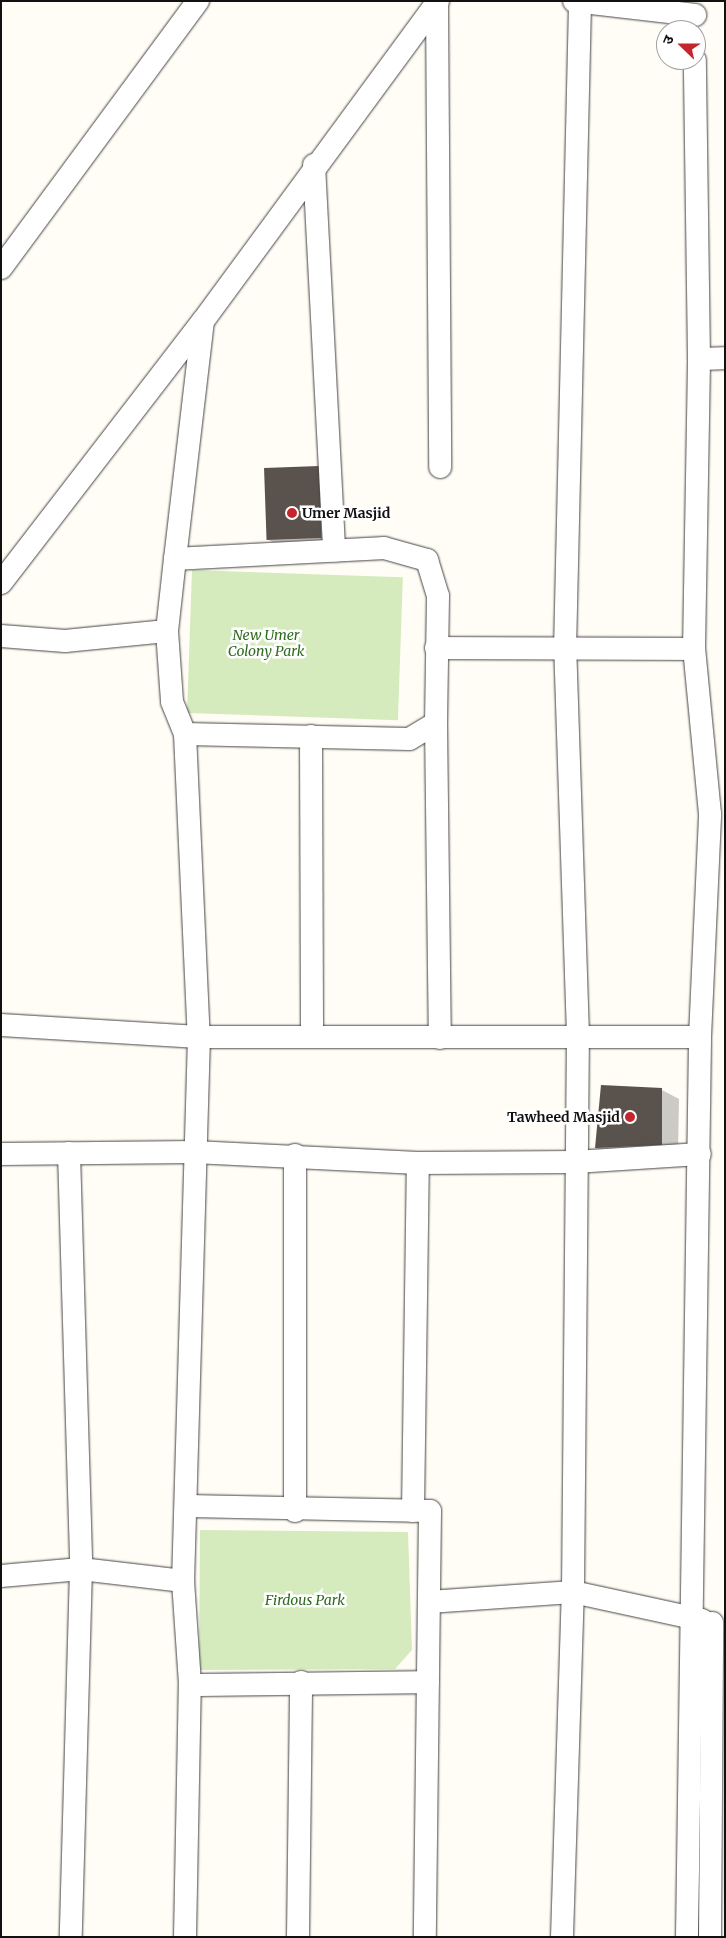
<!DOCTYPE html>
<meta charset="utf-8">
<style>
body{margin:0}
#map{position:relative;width:726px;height:1938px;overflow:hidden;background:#fffdf5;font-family:Merriweather,"Noto Sans Devanagari",serif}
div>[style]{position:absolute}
.green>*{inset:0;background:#d5ebbd;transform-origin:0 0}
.shadow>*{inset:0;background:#0003}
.building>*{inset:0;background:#5a524d;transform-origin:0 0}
.roads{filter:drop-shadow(0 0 1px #444) drop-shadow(0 0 1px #444)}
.street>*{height:22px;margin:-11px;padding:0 11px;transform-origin:11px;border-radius:11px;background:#fff}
.dots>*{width:14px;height:14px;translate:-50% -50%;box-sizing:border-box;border:2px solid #fff;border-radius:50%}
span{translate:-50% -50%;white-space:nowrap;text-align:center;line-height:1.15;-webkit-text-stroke:5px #fff;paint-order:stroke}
.poi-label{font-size:14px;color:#111;font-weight:700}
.left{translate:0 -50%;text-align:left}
.right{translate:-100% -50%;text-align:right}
.park-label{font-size:14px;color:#2f6b1f;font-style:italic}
.frame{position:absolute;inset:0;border:2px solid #111;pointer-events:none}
.north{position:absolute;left:656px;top:20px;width:50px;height:50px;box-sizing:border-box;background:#fff;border:1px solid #a0a0a0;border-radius:50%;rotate:292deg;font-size:14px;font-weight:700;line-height:20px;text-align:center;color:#111}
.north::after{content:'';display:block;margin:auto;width:18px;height:22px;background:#c4262e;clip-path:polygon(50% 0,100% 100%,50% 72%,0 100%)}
</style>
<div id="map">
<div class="green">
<div style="left:192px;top:570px;width:211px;height:143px;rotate:2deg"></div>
<div style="clip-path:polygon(200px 1530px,408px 1532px,412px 1650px,395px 1669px,199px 1670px)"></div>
</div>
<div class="shadow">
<div style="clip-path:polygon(318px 467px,338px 547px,284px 549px,267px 539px)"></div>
<div style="clip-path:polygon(662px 1090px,679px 1099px,678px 1154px,613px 1157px,596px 1148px)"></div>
</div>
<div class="building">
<div style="left:319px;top:466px;width:72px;height:55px;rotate:88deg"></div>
<div style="clip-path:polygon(601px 1085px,662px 1088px,662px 1145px,595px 1148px)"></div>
</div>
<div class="roads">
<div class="street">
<div style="left:574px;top:1px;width:122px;rotate:6.6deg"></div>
<div style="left:437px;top:3px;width:464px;rotate:89.6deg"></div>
<div style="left:314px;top:165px;width:386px;rotate:87deg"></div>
<div style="left:1px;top:268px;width:332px;rotate:-53.6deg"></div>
<div style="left:699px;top:359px;width:26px;rotate:-2deg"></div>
<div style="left:384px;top:548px;width:45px;rotate:15.6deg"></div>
<div style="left:427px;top:560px;width:38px;rotate:73deg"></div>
<div style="left:438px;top:596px;width:127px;rotate:90.9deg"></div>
<div style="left:436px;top:723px;width:31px;rotate:149deg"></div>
<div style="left:409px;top:739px;width:224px;rotate:-178.7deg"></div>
<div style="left:185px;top:734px;width:35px;rotate:-112deg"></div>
<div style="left:172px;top:701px;width:70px;rotate:-94.1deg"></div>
<div style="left:167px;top:631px;width:72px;rotate:-83.7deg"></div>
<div style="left:175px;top:559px;width:209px;rotate:-3deg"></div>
<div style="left:175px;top:559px;width:239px;rotate:-83.3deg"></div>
<div style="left:1px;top:583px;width:331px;rotate:-52.4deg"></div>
<div style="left:203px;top:321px;width:397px;rotate:-53.7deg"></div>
<div style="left:1px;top:636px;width:64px;rotate:4.5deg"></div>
<div style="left:65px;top:641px;width:102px;rotate:-5.6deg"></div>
<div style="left:436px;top:648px;width:258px;rotate:0.2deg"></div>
<div style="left:436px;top:723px;width:315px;rotate:89.3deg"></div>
<div style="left:185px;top:734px;width:303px;rotate:87.4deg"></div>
<div style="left:199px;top:1037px;width:544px;rotate:91.68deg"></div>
<div style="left:183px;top:1581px;width:104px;rotate:86.1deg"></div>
<div style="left:190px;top:1685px;width:238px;rotate:-0.7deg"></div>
<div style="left:311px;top:736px;width:300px;rotate:89.8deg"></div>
<div style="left:1px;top:1025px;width:198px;rotate:3.5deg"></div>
<div style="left:199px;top:1037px;width:501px"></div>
<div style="left:69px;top:1153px;width:416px;rotate:88.3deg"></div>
<div style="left:81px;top:1569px;width:368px;rotate:91.6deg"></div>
<div style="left:1px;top:1154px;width:193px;rotate:-0.6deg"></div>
<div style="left:194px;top:1152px;width:224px;rotate:2.8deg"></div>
<div style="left:418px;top:1163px;width:157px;rotate:-0.4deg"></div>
<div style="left:575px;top:1162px;width:125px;rotate:-3.7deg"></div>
<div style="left:187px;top:1506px;width:243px;rotate:1.2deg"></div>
<div style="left:430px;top:1511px;width:426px;rotate:90.7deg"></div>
<div style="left:295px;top:1511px;width:356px;rotate:-90deg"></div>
<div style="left:413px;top:1511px;width:348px;rotate:-89.2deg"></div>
<div style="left:1px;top:1576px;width:80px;rotate:-5deg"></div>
<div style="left:81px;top:1569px;width:103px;rotate:6.7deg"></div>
<div style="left:429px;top:1602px;width:144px;rotate:-4deg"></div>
<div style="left:573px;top:1592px;width:132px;rotate:12.2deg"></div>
<div style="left:185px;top:1937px;width:252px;rotate:-88.9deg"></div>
<div style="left:298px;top:1937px;width:255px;rotate:-89.3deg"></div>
<div style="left:562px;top:1937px;width:345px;rotate:-88.2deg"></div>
<div style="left:573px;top:1592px;width:557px;rotate:-89.49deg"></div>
<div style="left:578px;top:1035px;width:385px;rotate:-91.9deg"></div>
<div style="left:565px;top:650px;width:647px;rotate:-88.67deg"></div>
<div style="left:687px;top:1937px;width:900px;rotate:-89.17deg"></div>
<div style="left:700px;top:1037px;width:223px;rotate:-87.4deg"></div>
<div style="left:710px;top:814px;width:166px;rotate:-95.5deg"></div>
<div style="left:694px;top:649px;width:290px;rotate:-89deg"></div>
<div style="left:699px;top:359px;width:299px;rotate:-90.8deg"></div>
<div style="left:710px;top:1937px;width:314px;rotate:-89.6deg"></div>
</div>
</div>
<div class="dots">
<div style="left:292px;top:513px;background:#c4262e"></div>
<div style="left:630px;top:1117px;background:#c4262e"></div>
</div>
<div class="poi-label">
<span class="left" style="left:302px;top:513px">Umer Masjid</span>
<span class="right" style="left:620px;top:1117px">Tawheed Masjid</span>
</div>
<div class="park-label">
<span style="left:266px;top:643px">New Umer<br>Colony Park</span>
<span style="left:305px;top:1600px">Firdous Park</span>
</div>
<div class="frame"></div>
<div class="north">उ</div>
</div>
